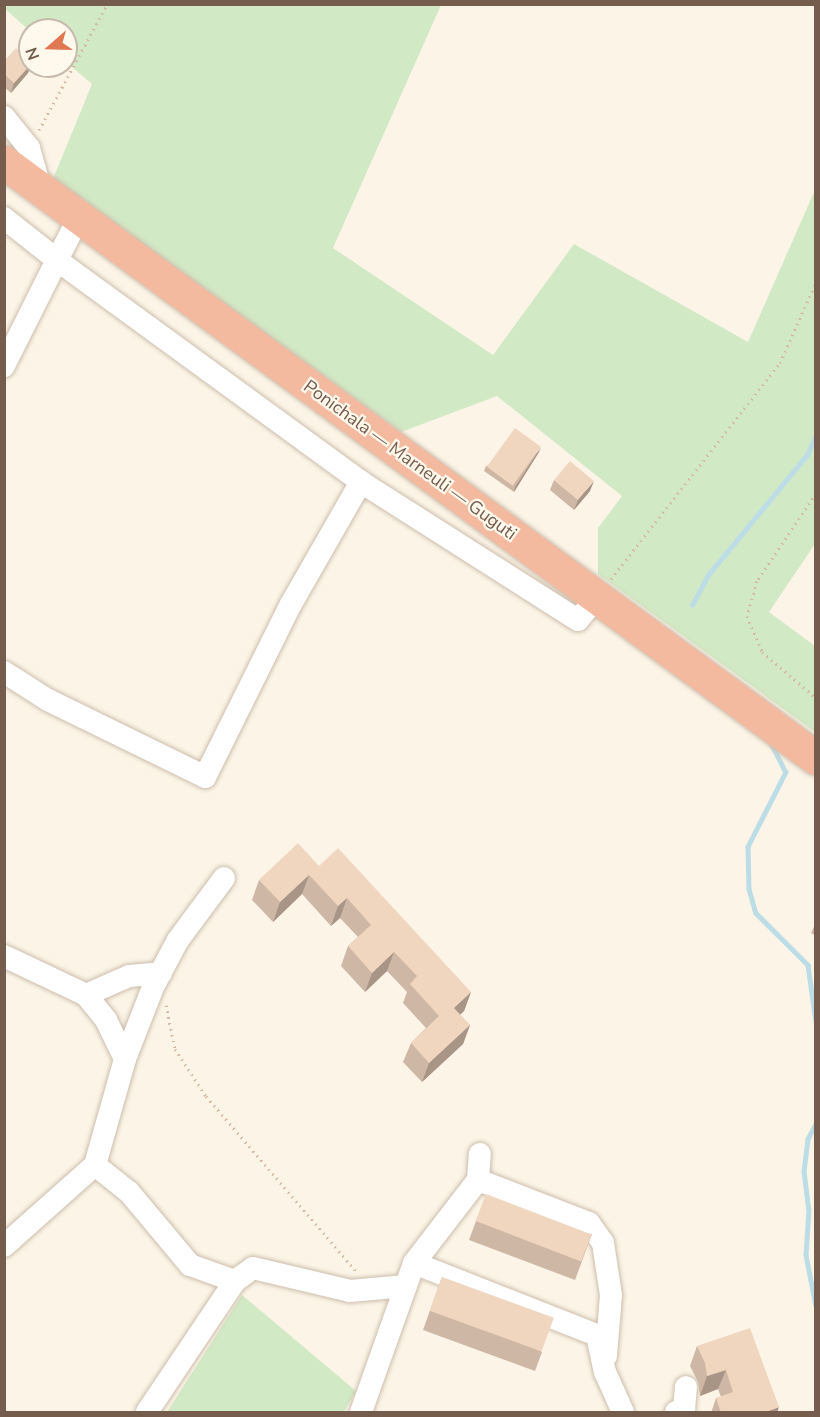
<!DOCTYPE html>
<meta charset="utf-8">
<style>
body{margin:0}
#map{position:relative;width:820px;height:1417px;overflow:hidden;background:#fcf5e7;font-family:"Nunito Sans",sans-serif}
div>[style]{position:absolute}
.green>*{inset:0;background:#d2e9c5}
.stream>*{height:4.5px;margin:-2.25px;padding:0 2.25px;transform-origin:2.25px;border-radius:2.25px;background:#bcdde5}
.path>*{height:3px;margin-top:-1.5px;transform-origin:0;background:repeating-linear-gradient(90deg,#d5b8a2 0 1.5px,transparent 0 6px)}
.roads{filter:drop-shadow(0 0 2px #cdbdad) drop-shadow(0 0 2px #cdbdad)}
.minor>*{height:22px;margin:-11px;padding:0 11px;transform-origin:11px;border-radius:11px;background:#fff}
.highway>*{height:33px;margin:-16.5px;padding:0 16.5px;transform-origin:16.5px;border-radius:16.5px;background:#f4baa0}
.wall>*{inset:0;background:#ceb7a4}
.shaded-wall>*{inset:0;background:#a89586}
.building>*{inset:0;background:#f0d5bf;transform-origin:0 0}
span{translate:-50% -50%;white-space:nowrap;text-align:center;line-height:1.15;-webkit-text-stroke:4.5px #fef8ed;paint-order:stroke}
.street-label{font-size:18px;color:#755c4c}
.frame{position:absolute;inset:0;border:6px solid #755c4c;pointer-events:none}
.north{position:absolute;left:18px;top:18px;width:60px;height:60px;box-sizing:border-box;background:#fef8ed;border:2px solid #c7baad;border-radius:50%;rotate:250deg;font-size:16px;font-weight:700;line-height:24px;text-align:center;color:#755c4c}
.north::after{content:'';display:block;margin:auto;width:21px;height:27px;background:#e17750;clip-path:polygon(50% 0,100% 100%,50% 72%,0 100%)}
</style>
<div id="map">
<div class="green">
<div style="clip-path:polygon(4px 5px,441px 5px,333px 248px,493px 355px,574px 244px,748px 342px,815px 190px,815px 544px,769px 612px,815px 646px,815px 732px,598px 574px,598px 528px,622px 496px,497px 396px,401px 432px,53px 179px,92px 84px,66px 62px,66px 30px,30px 31px,5px 9px)"></div>
<div style="clip-path:polygon(242px 1295px,356px 1391px,344px 1412px,167px 1412px)"></div>
</div>
<div class="stream">
<div style="left:692px;top:605px;width:34px;rotate:-62deg"></div>
<div style="left:708px;top:575px;width:156px;rotate:-50.5deg"></div>
<div style="left:807px;top:455px;width:22px;rotate:-66deg"></div>
<div style="left:772px;top:745px;width:30px;rotate:63deg"></div>
<div style="left:786px;top:772px;width:84px;rotate:116.9deg"></div>
<div style="left:748px;top:847px;width:42px;rotate:88.6deg"></div>
<div style="left:749px;top:889px;width:25px;rotate:74deg"></div>
<div style="left:756px;top:913px;width:74px;rotate:45deg"></div>
<div style="left:808px;top:965px;width:58px;rotate:82deg"></div>
<div style="left:816px;top:1124px;width:17px;rotate:118deg"></div>
<div style="left:808px;top:1139px;width:32px;rotate:97deg"></div>
<div style="left:804px;top:1171px;width:38px;rotate:83deg"></div>
<div style="left:809px;top:1209px;width:46px;rotate:93.7deg"></div>
<div style="left:806px;top:1255px;width:52px;rotate:78.9deg"></div>
</div>
<div class="path">
<div style="left:39px;top:130px;width:143px;rotate:-61.6deg"></div>
<div style="left:816px;top:493px;width:106px;rotate:123.8deg"></div>
<div style="left:757px;top:581px;width:36px;rotate:106deg"></div>
<div style="left:747px;top:616px;width:39px;rotate:67deg"></div>
<div style="left:762px;top:652px;width:71px;rotate:40.4deg"></div>
<div style="left:611px;top:579px;width:274px;rotate:-52deg"></div>
<div style="left:780px;top:363px;width:89px;rotate:-66deg"></div>
<div style="left:166px;top:1005px;width:45px;rotate:78.4deg"></div>
<div style="left:175px;top:1049px;width:56px;rotate:56.6deg"></div>
<div style="left:206px;top:1096px;width:232px;rotate:49.4deg"></div>
</div>
<div class="roads">
<div class="minor">
<div style="left:4px;top:117px;width:40px;rotate:51deg"></div>
<div style="left:29px;top:148px;width:41px;rotate:74.6deg"></div>
<div style="left:4px;top:218px;width:68px;rotate:38.4deg"></div>
<div style="left:57px;top:260px;width:119px;rotate:116.6deg"></div>
<div style="left:78px;top:219px;width:46px;rotate:117.1deg"></div>
<div style="left:57px;top:260px;width:376px;rotate:36.1deg"></div>
<div style="left:361px;top:482px;width:257px;rotate:32.5deg"></div>
<div style="left:578px;top:620px;width:30px;rotate:-50deg"></div>
<div style="left:4px;top:672px;width:52px;rotate:32.5deg"></div>
<div style="left:48px;top:700px;width:175px;rotate:26.1deg"></div>
<div style="left:205px;top:777px;width:193px;rotate:-63.6deg"></div>
<div style="left:291px;top:604px;width:141px;rotate:-60.2deg"></div>
<div style="left:4px;top:956px;width:91px;rotate:25.4deg"></div>
<div style="left:86px;top:995px;width:32px;rotate:51deg"></div>
<div style="left:106px;top:1020px;width:43px;rotate:64deg"></div>
<div style="left:86px;top:995px;width:47px;rotate:-23.8deg"></div>
<div style="left:129px;top:976px;width:32px;rotate:-5deg"></div>
<div style="left:95px;top:1165px;width:43px;rotate:38.5deg"></div>
<div style="left:129px;top:1192px;width:95px;rotate:50.1deg"></div>
<div style="left:190px;top:1265px;width:48px;rotate:19.6deg"></div>
<div style="left:478px;top:1180px;width:119px;rotate:21.2deg"></div>
<div style="left:589px;top:1223px;width:24px;rotate:55deg"></div>
<div style="left:603px;top:1243px;width:53px;rotate:81.3deg"></div>
<div style="left:611px;top:1295px;width:61px;rotate:94.7deg"></div>
<div style="left:4px;top:1246px;width:122px;rotate:-41.7deg"></div>
<div style="left:95px;top:1165px;width:110px;rotate:-74.2deg"></div>
<div style="left:125px;top:1059px;width:77px;rotate:-68.7deg"></div>
<div style="left:153px;top:987px;width:53px;rotate:-62deg"></div>
<div style="left:178px;top:940px;width:77px;rotate:-53.4deg"></div>
<div style="left:414px;top:1263px;width:197px;rotate:21.5deg"></div>
<div style="left:597px;top:1335px;width:38px;rotate:78deg"></div>
<div style="left:605px;top:1372px;width:44px;rotate:65.8deg"></div>
<div style="left:147px;top:1412px;width:158px;rotate:-56.1deg"></div>
<div style="left:235px;top:1281px;width:22px;rotate:-36deg"></div>
<div style="left:253px;top:1268px;width:100px;rotate:13.3deg"></div>
<div style="left:350px;top:1291px;width:56px;rotate:-5.1deg"></div>
<div style="left:361px;top:1412px;width:158px;rotate:-70.4deg"></div>
<div style="left:414px;top:1263px;width:105px;rotate:-52.4deg"></div>
<div style="left:478px;top:1180px;width:26px;rotate:-86deg"></div>
<div style="left:676px;top:1412px;width:9px;rotate:-21deg"></div>
<div style="left:684px;top:1409px;width:22px;rotate:-85deg"></div>
</div>
<div class="highway">
<div style="left:4px;top:162px;width:1007px;rotate:36.28deg"></div>
</div>
</div>
<div class="wall">
<div style="clip-path:polygon(4px 61px,31px 66px,28px 73px,11px 93px,4px 87px)"></div>
<div style="clip-path:polygon(539px 452px,514px 492px,484px 471px,486px 466px)"></div>
<div style="clip-path:polygon(554px 480px,590px 491px,574px 510px,550px 490px)"></div>
<div style="clip-path:polygon(319px 866px,471px 992px,464px 1011px,460px 1015px,470px 1025px,463px 1044px,422px 1082px,403px 1062px,411px 1043px,426px 1028px,403px 1003px,407px 992px,387px 971px,365px 992px,341px 966px,348px 946px,358px 937px,340px 918px,331px 926px,302px 894px,273px 922px,252px 900px,259px 880px)"></div>
<div style="clip-path:polygon(816px 922px,816px 936px,811px 933px)"></div>
<div style="clip-path:polygon(476px 1221px,592px 1234px,575px 1280px,469px 1240px)"></div>
<div style="clip-path:polygon(442px 1277px,542px 1352px,535px 1371px,423px 1330px)"></div>
<div style="clip-path:polygon(697px 1346px,777px 1413px,711px 1413px,716px 1398px,721px 1397px,718px 1389px,700px 1396px,698px 1382px,690px 1366px)"></div>
</div>
<div class="shaded-wall">
<div style="clip-path:polygon(30px 66px,31px 66px,28px 73px,11px 93px,14px 83px)"></div>
<div style="clip-path:polygon(541px 447px,539px 452px,514px 492px,515px 487px)"></div>
<div style="clip-path:polygon(594px 481px,590px 491px,574px 510px,578px 500px)"></div>
<div style="clip-path:polygon(309px 875px,302px 894px,273px 922px,280px 902px)"></div>
<div style="clip-path:polygon(347px 898px,340px 918px,331px 926px,338px 906px)"></div>
<div style="clip-path:polygon(394px 952px,387px 971px,365px 992px,372px 973px)"></div>
<div style="clip-path:polygon(471px 992px,464px 1011px,447px 1027px,454px 1008px)"></div>
<div style="clip-path:polygon(470px 1025px,463px 1044px,422px 1082px,429px 1063px)"></div>
<div style="clip-path:polygon(726px 1370px,718px 1389px,700px 1396px,707px 1376px)"></div>
<div style="clip-path:polygon(779px 1407px,777px 1413px,763px 1413px)"></div>
</div>
<div class="building">
<div style="clip-path:polygon(16px 48px,30px 61px,30px 65px,14px 83px,4px 74px,4px 61px)"></div>
<div style="left:515px;top:428px;width:32px;height:48px;rotate:36deg"></div>
<div style="left:570px;top:461px;width:31px;height:25px;rotate:40deg"></div>
<div style="clip-path:polygon(298px 843px,319px 866px,338px 848px,471px 992px,454px 1008px,470px 1025px,429px 1063px,411px 1043px,439px 1016px,410px 984px,417px 976px,394px 952px,372px 973px,348px 946px,371px 925px,347px 898px,338px 906px,309px 875px,280px 902px,259px 880px)"></div>
<div style="left:486px;top:1194px;width:113px;height:29px;rotate:21deg"></div>
<div style="left:442px;top:1277px;width:119px;height:36px;rotate:20deg"></div>
<div style="clip-path:polygon(750px 1328px,779px 1407px,763px 1413px,721px 1413px,716px 1398px,733px 1392px,726px 1370px,707px 1376px,705px 1363px,697px 1346px)"></div>
</div>
<div class="street-label">
<span style="left:410px;top:460px;rotate:36deg">Ponichala — Marneuli — Guguti</span>
</div>
<div class="frame"></div>
<div class="north">N</div>
</div>
